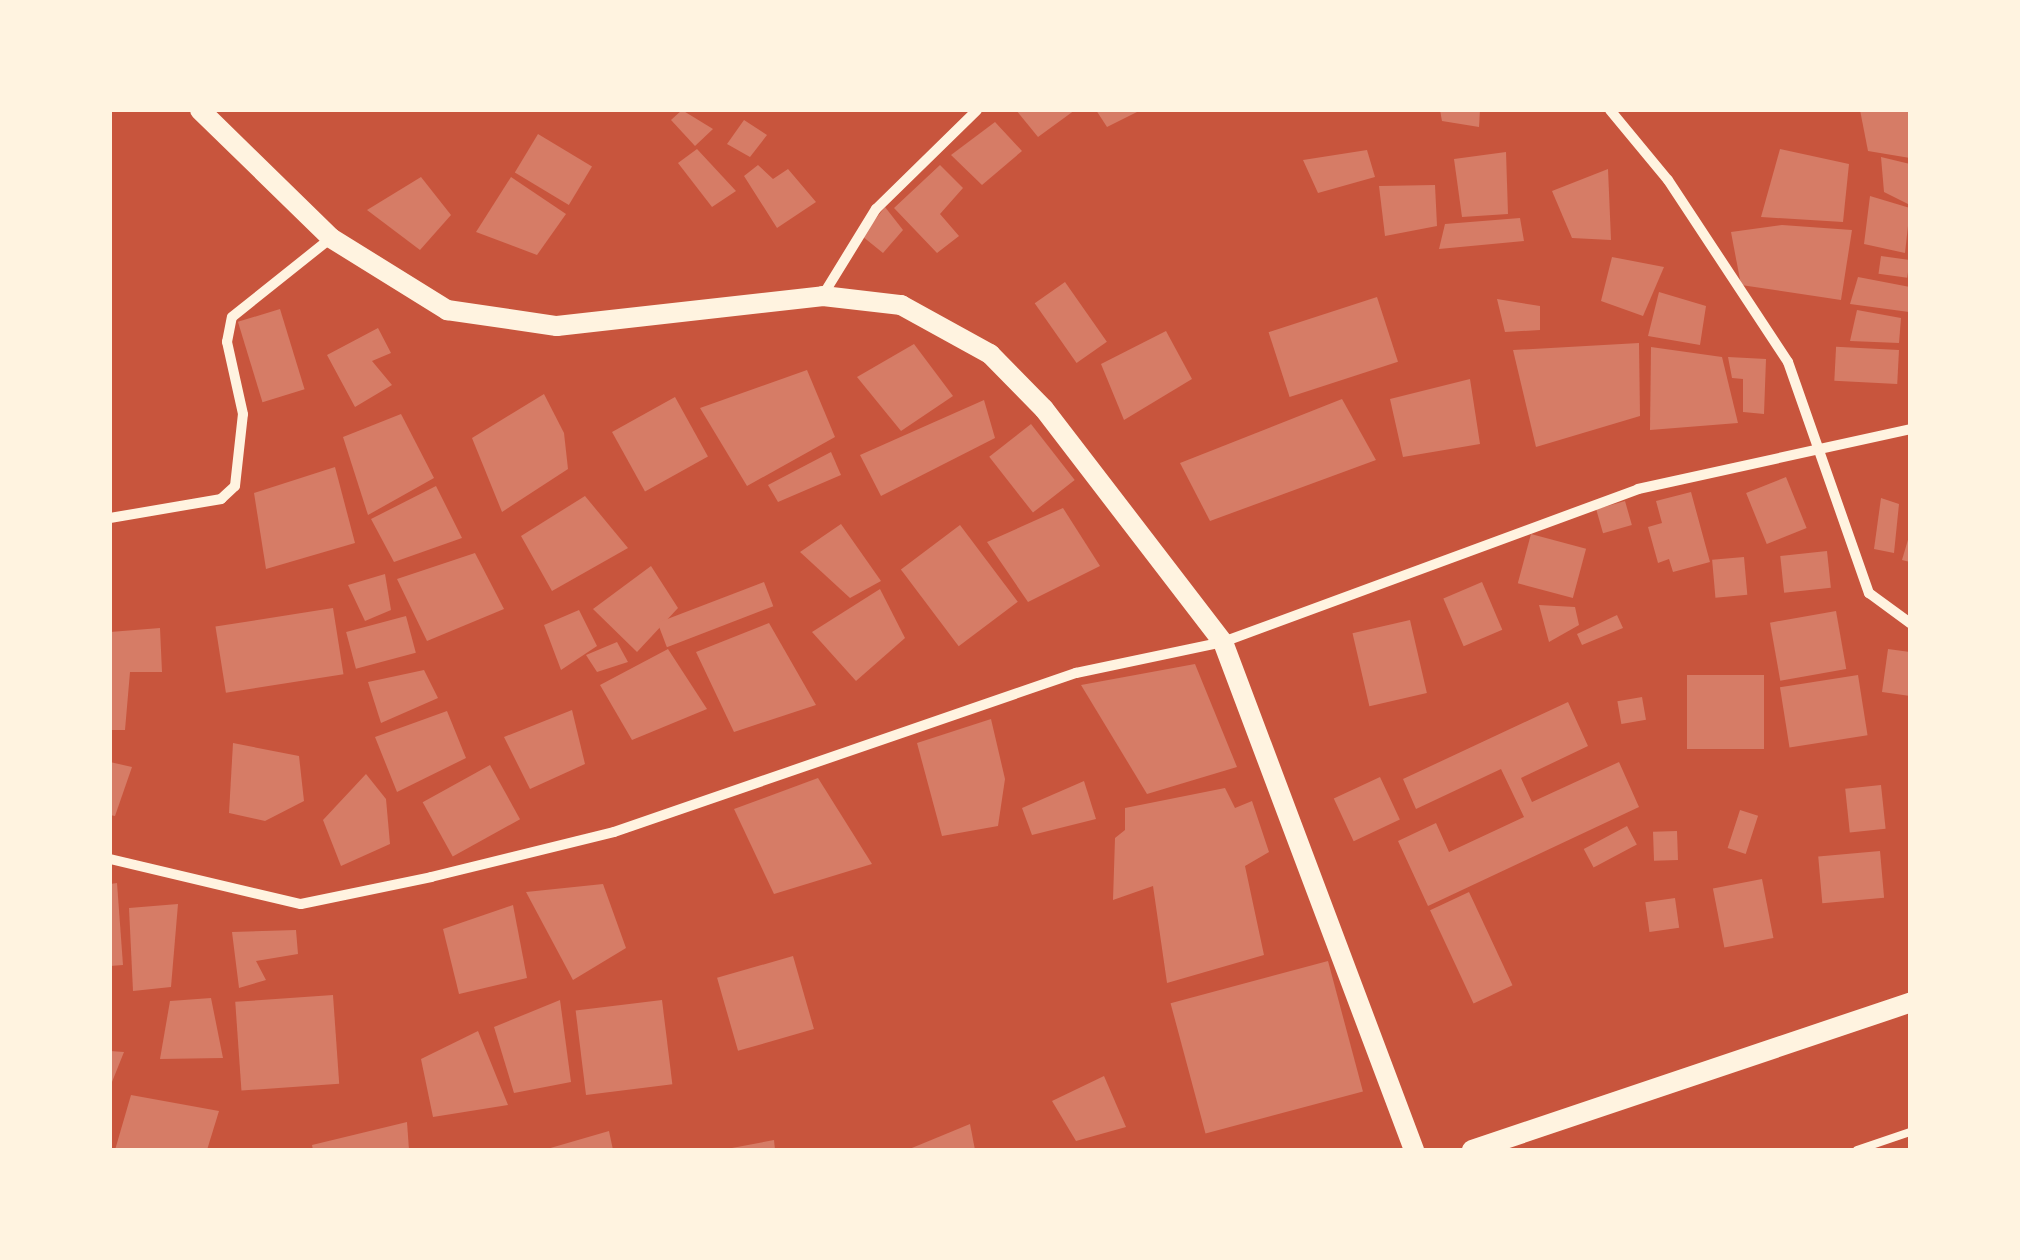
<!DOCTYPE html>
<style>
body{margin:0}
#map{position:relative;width:2020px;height:1260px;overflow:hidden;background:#c8553d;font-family:"Nunito Sans",sans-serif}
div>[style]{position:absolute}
.building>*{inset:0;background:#d67c66;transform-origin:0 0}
.service>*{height:8px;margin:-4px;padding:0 4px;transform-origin:4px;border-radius:4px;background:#fff3e0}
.minor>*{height:10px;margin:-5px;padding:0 5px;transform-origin:5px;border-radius:5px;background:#fff3e0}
.secondary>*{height:20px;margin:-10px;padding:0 10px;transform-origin:10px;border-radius:10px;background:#fff3e0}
span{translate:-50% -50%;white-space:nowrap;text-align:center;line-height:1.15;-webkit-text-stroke:10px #fff3e0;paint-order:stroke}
.frame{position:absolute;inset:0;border:112px solid #fff3e0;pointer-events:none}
</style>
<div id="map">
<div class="building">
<div style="clip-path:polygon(682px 110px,713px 129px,695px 146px,671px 120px)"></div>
<div style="clip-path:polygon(1016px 110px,1075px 110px,1038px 137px)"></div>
<div style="clip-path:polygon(1096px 110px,1141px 110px,1107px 127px)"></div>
<div style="clip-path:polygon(1440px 110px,1480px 110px,1479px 127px,1442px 121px)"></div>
<div style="clip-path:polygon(1860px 110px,1910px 110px,1910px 158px,1868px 151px)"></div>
<div style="clip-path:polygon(744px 120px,767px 135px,750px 157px,727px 144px)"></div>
<div style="clip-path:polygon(995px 122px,1022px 151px,982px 185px,951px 155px)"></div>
<div style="left:538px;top:134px;width:63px;height:45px;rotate:31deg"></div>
<div style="clip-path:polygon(697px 149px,736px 191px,712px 207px,678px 163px)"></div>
<div style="clip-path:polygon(1780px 149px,1849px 164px,1843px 222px,1761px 217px)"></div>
<div style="clip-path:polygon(1367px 150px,1375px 177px,1318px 193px,1303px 160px)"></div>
<div style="clip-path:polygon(1506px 152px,1508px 214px,1462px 217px,1454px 159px)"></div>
<div style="clip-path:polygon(1881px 157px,1910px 164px,1910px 205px,1884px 192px)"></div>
<div style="clip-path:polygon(758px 165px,773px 179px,788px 169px,816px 202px,777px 228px,744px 176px)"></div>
<div style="clip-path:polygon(940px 165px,963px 188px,940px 214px,959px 236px,937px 253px,894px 208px)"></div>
<div style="clip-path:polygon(1608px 169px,1611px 240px,1572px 238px,1552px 191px)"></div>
<div style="clip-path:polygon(421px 177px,451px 215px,420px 250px,367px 210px)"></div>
<div style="clip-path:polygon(511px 177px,566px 214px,537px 255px,476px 232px)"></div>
<div style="clip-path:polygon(1435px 185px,1437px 226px,1385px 236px,1379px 186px)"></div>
<div style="clip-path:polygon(1870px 196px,1910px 208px,1905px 253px,1864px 244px)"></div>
<div style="clip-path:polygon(885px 207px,903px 230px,883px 253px,862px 236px)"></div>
<div style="clip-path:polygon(1520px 218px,1524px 241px,1439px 249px,1445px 224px)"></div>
<div style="clip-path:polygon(1782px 225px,1852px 230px,1841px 300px,1741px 285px,1731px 232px)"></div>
<div style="left:1881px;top:256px;width:29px;height:18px;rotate:8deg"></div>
<div style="clip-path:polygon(1612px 257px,1664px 267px,1643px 316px,1601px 301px)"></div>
<div style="clip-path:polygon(1858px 277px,1910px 287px,1909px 312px,1850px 304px)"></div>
<div style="left:1065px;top:282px;width:73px;height:37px;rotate:55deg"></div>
<div style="clip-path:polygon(1659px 292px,1706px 306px,1700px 345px,1648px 336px)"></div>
<div style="left:1377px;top:297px;width:68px;height:114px;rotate:72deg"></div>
<div style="clip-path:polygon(1497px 299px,1540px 306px,1540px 330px,1505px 332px)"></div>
<div style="left:280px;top:309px;width:84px;height:44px;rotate:73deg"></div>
<div style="clip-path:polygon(1857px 310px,1901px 318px,1899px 343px,1850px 341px)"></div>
<div style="clip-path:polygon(378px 328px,391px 353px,372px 361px,392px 385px,355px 407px,327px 355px)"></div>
<div style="clip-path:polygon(1166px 331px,1192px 379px,1124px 420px,1101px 364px)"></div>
<div style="clip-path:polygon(1639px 343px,1640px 416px,1536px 447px,1513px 350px)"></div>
<div style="clip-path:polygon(914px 344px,953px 396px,901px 431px,857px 377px)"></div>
<div style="clip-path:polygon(1651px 347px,1722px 357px,1738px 423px,1650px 430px)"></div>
<div style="left:1899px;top:350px;width:34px;height:63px;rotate:93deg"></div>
<div style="clip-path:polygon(1728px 357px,1766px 359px,1764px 414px,1743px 412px,1743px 379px,1732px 378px)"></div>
<div style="clip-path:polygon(807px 370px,835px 437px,747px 486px,700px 408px)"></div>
<div style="clip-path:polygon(1470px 379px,1480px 444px,1403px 457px,1390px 399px)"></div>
<div style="clip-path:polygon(544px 394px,564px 433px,568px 469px,502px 512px,472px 438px)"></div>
<div style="left:675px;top:397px;width:68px;height:72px;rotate:61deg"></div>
<div style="clip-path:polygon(1342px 399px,1376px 460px,1210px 521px,1180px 463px)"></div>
<div style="clip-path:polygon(984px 400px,995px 438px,881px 496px,860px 455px)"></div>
<div style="clip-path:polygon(401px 414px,434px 478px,368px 515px,343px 437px)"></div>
<div style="left:1031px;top:424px;width:71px;height:53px;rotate:52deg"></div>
<div style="clip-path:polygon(831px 452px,841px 475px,778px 502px,768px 485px)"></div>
<div style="clip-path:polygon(335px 467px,355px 543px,266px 569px,254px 493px)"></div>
<div style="left:1786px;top:477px;width:55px;height:43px;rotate:68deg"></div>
<div style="clip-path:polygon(436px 486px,462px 538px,394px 562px,371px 519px)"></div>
<div style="clip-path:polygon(1691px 492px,1710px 562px,1673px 572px,1669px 559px,1658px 563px,1648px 527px,1662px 523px,1656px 501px)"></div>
<div style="clip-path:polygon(585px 496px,628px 548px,552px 591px,521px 536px)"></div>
<div style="clip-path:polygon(1881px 498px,1899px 504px,1894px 553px,1874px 549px)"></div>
<div style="left:1625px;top:501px;width:25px;height:30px;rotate:74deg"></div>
<div style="clip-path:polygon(1063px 508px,1100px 566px,1028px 602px,987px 542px)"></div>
<div style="clip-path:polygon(841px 524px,881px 581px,850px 598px,800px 552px)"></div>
<div style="left:960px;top:525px;width:96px;height:74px;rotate:53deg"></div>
<div style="clip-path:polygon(1910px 533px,1910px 562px,1902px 560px)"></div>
<div style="left:1531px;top:534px;width:57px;height:51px;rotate:15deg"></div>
<div style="left:1827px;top:551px;width:37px;height:47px;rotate:84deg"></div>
<div style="clip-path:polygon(475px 553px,504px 609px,427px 641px,397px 579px)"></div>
<div style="left:1744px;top:557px;width:38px;height:32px;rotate:85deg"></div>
<div style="clip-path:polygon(651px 566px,678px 608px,637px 652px,593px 609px)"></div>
<div style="clip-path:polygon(385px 574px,391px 610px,365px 621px,348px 585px)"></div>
<div style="left:764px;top:582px;width:26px;height:114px;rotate:69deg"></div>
<div style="left:1482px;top:582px;width:52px;height:42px;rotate:67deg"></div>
<div style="clip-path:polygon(880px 589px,905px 638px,856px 681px,812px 632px)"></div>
<div style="clip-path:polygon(1539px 605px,1575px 607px,1579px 625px,1549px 642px)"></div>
<div style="left:333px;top:608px;width:67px;height:119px;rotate:81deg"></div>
<div style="clip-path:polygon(579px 610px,597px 646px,561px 670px,544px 625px)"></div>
<div style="left:1836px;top:611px;width:59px;height:67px;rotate:80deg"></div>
<div style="clip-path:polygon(1617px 615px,1623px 628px,1582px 645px,1577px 634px)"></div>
<div style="left:406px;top:616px;width:38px;height:62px;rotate:75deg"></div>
<div style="left:1410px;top:620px;width:75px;height:59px;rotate:77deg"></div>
<div style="clip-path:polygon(769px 623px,816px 705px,734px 732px,696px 652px)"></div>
<div style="clip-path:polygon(160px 628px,162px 672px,130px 672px,125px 730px,110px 730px,110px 632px)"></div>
<div style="clip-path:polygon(617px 642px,628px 662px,597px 672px,586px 655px)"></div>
<div style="clip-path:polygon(668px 649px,707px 709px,632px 740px,600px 685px)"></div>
<div style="clip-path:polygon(1888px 649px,1910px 652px,1910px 696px,1882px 692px)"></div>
<div style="clip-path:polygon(1195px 664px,1237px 767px,1147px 794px,1081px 685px)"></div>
<div style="clip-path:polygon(424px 670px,438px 698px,381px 723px,368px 682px)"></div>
<div style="left:1687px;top:675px;width:77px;height:74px"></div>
<div style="left:1858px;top:675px;width:61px;height:79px;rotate:81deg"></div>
<div style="left:1642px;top:697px;width:23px;height:25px;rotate:80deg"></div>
<div style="clip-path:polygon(1568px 702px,1588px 746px,1521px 778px,1532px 802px,1619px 762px,1639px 807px,1428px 906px,1398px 841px,1436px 823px,1449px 852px,1524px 817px,1501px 769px,1416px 809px,1403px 779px)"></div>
<div style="clip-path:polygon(572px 710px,585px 764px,530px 789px,504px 737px)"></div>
<div style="clip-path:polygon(447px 711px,466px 758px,397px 792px,375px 737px)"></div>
<div style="clip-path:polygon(991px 719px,1005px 779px,998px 826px,942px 836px,917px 743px)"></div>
<div style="clip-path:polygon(233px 743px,299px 756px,304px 801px,265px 821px,229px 813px)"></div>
<div style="clip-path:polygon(110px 762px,132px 767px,115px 816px,110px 815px)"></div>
<div style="left:490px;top:765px;width:62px;height:77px;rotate:61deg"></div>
<div style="clip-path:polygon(366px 774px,386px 799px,390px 844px,341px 866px,323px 820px)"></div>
<div style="left:1380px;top:777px;width:47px;height:51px;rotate:65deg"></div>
<div style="clip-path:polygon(818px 778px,872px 864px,774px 894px,734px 809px)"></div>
<div style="clip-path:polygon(1084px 781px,1096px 819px,1032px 835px,1022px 808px)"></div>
<div style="left:1881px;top:785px;width:44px;height:36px;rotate:84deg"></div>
<div style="clip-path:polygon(1225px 788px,1235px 808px,1252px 801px,1269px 852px,1245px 866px,1264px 955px,1167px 983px,1153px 886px,1113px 900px,1115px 838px,1125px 830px,1125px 808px)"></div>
<div style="left:1740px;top:810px;width:19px;height:40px;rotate:18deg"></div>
<div style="left:1627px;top:826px;width:21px;height:49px;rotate:62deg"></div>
<div style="left:1677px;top:831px;width:29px;height:24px;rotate:88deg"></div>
<div style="left:1880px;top:851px;width:47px;height:62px;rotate:85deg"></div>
<div style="left:1762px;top:879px;width:60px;height:50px;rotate:79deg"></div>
<div style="clip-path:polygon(117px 883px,123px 965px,110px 966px,110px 884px)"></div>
<div style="clip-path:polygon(603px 884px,626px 948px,573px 980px,526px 892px)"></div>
<div style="left:1469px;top:892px;width:103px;height:43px;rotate:65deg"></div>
<div style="left:1675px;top:898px;width:30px;height:30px;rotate:82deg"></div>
<div style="clip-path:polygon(178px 904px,171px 987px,133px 991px,129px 908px)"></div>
<div style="clip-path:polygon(513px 905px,527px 978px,459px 994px,443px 929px)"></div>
<div style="clip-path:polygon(296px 930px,298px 954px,256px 961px,266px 980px,239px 988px,232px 932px)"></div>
<div style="left:793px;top:956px;width:76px;height:79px;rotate:74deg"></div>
<div style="left:1328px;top:961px;width:135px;height:163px;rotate:75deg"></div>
<div style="left:333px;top:995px;width:89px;height:98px;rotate:86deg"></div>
<div style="clip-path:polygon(211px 998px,223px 1058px,160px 1059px,170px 1001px)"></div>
<div style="clip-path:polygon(560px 1000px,571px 1082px,514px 1093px,494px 1027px)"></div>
<div style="left:662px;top:1000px;width:85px;height:87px;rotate:83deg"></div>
<div style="clip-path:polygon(478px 1031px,508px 1105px,433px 1117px,421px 1059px)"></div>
<div style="clip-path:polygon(110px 1051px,124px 1052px,110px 1087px)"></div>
<div style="clip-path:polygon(1104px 1076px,1126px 1127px,1076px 1141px,1052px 1101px)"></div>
<div style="clip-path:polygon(131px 1095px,219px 1111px,207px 1150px,115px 1150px)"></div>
<div style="clip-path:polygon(407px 1122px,409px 1150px,313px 1150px,312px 1145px)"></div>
<div style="clip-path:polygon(970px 1124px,975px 1150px,907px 1150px)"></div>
<div style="clip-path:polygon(609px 1131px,613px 1150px,547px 1150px,547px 1149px)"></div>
<div style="clip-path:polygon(774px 1140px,775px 1150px,732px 1150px,732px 1148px)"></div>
</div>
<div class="service">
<div style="left:1857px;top:1150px;width:56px;rotate:-18.8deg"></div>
</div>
<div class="minor">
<div style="left:1610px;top:110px;width:91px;rotate:50.4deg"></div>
<div style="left:1668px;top:180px;width:218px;rotate:56.6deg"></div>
<div style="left:1788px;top:362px;width:245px;rotate:70.7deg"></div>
<div style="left:1869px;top:593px;width:51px;rotate:36.2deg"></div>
<div style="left:823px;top:295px;width:101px;rotate:-58.4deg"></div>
<div style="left:876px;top:209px;width:141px;rotate:-44.4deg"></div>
<div style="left:110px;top:518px;width:113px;rotate:-9.7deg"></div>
<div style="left:221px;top:499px;width:19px;rotate:-43deg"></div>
<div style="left:235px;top:486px;width:72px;rotate:-83.7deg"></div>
<div style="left:243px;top:414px;width:74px;rotate:-102.5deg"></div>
<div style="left:227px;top:342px;width:25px;rotate:-79deg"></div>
<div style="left:232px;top:317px;width:127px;rotate:-38.6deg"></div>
<div style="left:110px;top:859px;width:196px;rotate:13.3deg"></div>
<div style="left:301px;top:904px;width:133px;rotate:-11.7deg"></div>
<div style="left:431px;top:877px;width:188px;rotate:-13.8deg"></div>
<div style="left:614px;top:832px;width:489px;rotate:-19deg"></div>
<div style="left:1076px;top:673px;width:150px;rotate:-11.9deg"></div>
<div style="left:1223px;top:642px;width:442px;rotate:-20.2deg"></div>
<div style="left:1638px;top:489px;width:279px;rotate:-12.4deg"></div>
</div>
<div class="secondary">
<div style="left:200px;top:110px;width:183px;rotate:44.3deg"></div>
<div style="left:331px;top:238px;width:137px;rotate:31.8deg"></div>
<div style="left:447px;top:310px;width:111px;rotate:8.3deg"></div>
<div style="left:557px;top:326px;width:268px;rotate:-6.4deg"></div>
<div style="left:823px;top:296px;width:79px;rotate:6.6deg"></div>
<div style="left:901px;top:305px;width:102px;rotate:28.8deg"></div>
<div style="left:990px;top:354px;width:77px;rotate:45.5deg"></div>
<div style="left:1044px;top:409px;width:294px;rotate:52.5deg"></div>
<div style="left:1223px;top:642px;width:543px;rotate:69.39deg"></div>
<div style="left:1472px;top:1150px;width:462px;rotate:-18.6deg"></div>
</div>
<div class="frame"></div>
</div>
